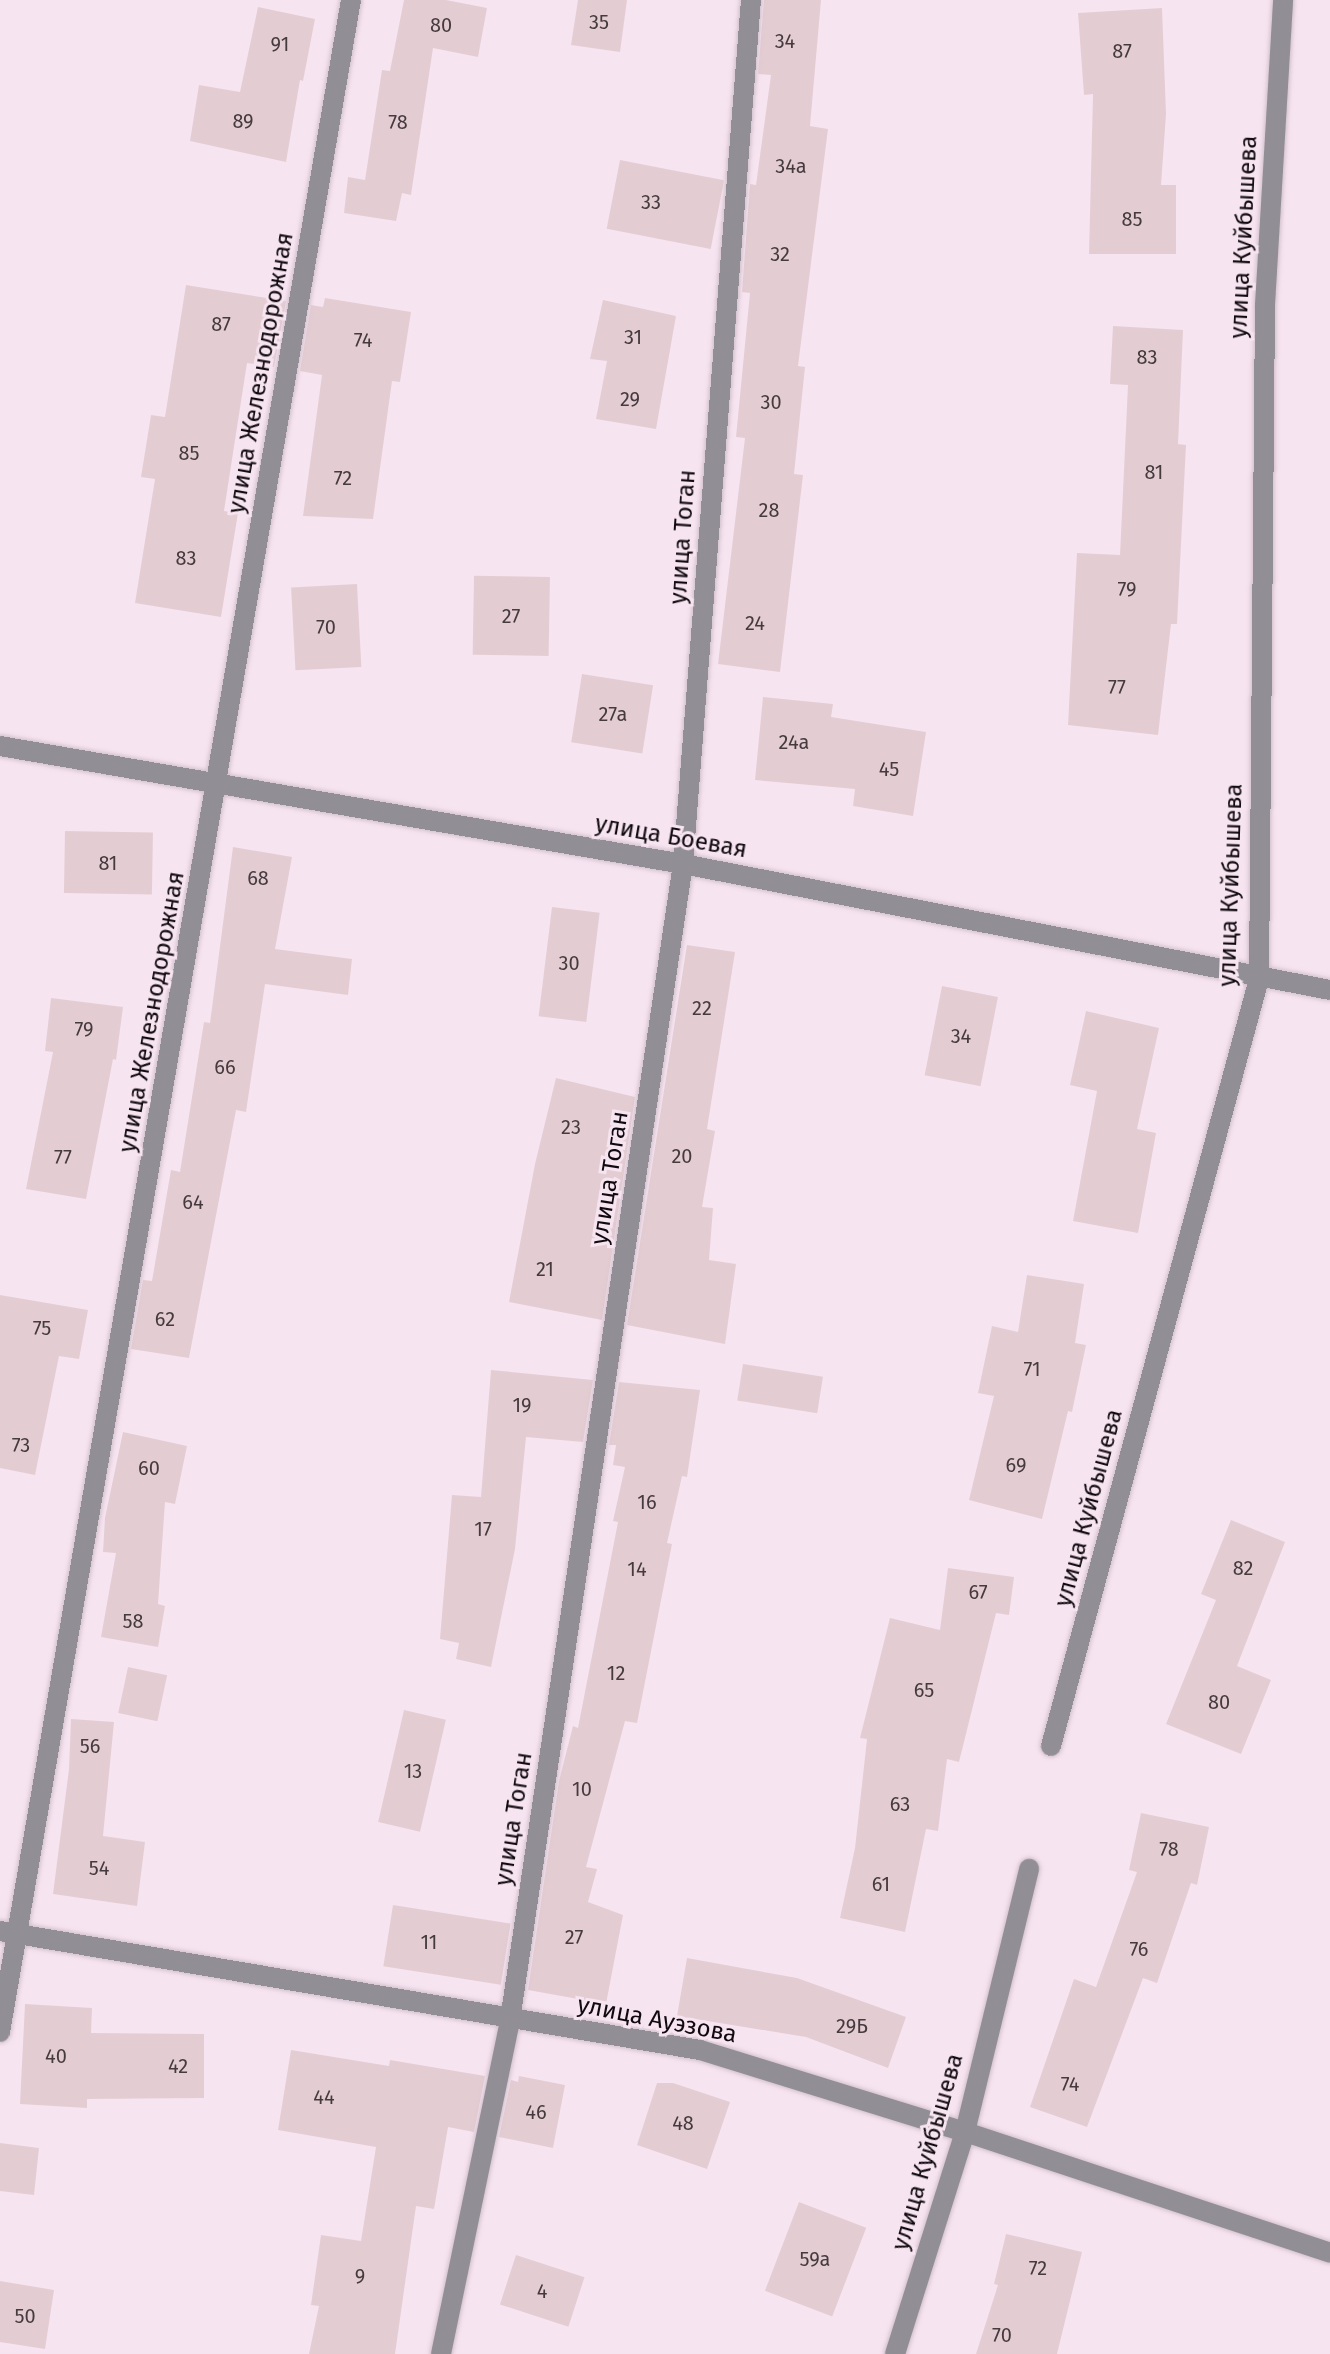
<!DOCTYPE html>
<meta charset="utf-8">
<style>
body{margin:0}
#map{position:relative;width:1330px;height:2354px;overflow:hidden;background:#f7e4f1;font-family:"Fira Sans",sans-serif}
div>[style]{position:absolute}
.building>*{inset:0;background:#e4cdd2;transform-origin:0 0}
.roads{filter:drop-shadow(0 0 2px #d2c1cd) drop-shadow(0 0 2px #d2c1cd)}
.minor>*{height:20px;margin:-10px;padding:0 10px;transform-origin:10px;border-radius:10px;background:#928e95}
span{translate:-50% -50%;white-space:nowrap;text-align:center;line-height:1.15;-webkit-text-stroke:6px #f7e4f1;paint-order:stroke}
.number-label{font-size:20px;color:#453b3f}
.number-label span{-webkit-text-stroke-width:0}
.street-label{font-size:24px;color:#100a0e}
</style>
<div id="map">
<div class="building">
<div style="clip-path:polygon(404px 0,446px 0,487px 8px,478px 57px,433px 48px,411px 195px,402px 193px,396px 221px,344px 213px,348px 177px,365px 180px,382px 70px,390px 71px)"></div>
<div style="clip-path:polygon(578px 0,627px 0,620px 52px,571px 45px)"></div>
<div style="clip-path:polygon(764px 0,821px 0,810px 126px,828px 129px,798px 366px,805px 367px,794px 474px,803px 475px,780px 672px,718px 664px,745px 438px,736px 437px,750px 293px,742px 292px,750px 184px,756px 185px,771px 75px,758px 74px)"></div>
<div style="clip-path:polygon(258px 7px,315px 19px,303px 81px,300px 80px,286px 162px,190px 141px,199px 85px,240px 92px)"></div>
<div style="clip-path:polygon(1162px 8px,1166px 114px,1161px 185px,1176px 185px,1176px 254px,1089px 254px,1093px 94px,1084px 95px,1078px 13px)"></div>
<div style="left:620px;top:160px;width:106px;height:70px;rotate:11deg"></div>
<div style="clip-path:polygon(186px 285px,286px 301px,274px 367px,247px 363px,224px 511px,238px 513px,221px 617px,135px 603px,155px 479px,141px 477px,151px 415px,165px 417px)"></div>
<div style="clip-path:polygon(325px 298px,411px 312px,400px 382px,392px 381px,373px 519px,303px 516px,322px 375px,300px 371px,311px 305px,323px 307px)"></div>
<div style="clip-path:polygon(603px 300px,676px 316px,656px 429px,596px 419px,607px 361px,590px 359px)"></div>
<div style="clip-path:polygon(1113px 326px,1183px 330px,1178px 444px,1186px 445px,1177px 624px,1171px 624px,1158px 735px,1068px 725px,1077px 553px,1120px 555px,1128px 385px,1110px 384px)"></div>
<div style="left:550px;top:577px;width:79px;height:76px;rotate:91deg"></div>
<div style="left:357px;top:584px;width:83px;height:66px;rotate:87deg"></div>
<div style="left:582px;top:674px;width:72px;height:69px;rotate:9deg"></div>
<div style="clip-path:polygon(763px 697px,833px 704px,831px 717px,926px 732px,913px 816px,853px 806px,855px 789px,755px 780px)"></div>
<div style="left:65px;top:831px;width:88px;height:62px;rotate:1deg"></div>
<div style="clip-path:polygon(233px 847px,292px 857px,275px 949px,352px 959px,348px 995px,265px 984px,246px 1112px,236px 1110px,189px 1358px,131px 1349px,143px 1280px,152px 1281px,171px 1170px,180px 1172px,204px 1022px,210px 1023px)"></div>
<div style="left:552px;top:907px;width:48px;height:110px;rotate:7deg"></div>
<div style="clip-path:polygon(687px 945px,735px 952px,707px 1129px,715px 1131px,702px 1207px,713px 1208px,709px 1260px,736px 1264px,725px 1344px,627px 1325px)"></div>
<div style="left:942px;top:986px;width:57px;height:91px;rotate:11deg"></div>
<div style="clip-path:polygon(51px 998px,123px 1007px,116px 1060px,113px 1059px,86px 1199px,26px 1189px,53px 1052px,45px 1051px)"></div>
<div style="clip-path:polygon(1086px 1011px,1159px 1028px,1137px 1129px,1156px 1133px,1138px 1233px,1073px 1221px,1097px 1091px,1070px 1085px)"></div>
<div style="clip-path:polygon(556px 1078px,635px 1097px,602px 1320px,509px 1302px,535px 1164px)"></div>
<div style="clip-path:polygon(1027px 1275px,1084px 1284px,1075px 1343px,1086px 1345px,1072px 1412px,1068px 1411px,1042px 1519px,969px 1500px,994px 1396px,978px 1393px,992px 1326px,1018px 1332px)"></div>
<div style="clip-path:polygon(0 1295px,88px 1310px,79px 1359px,59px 1356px,35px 1475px,0 1468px)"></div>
<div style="left:743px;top:1364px;width:81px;height:37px;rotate:9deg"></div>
<div style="clip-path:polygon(491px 1370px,593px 1380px,583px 1442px,526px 1437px,515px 1549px,491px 1667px,456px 1659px,459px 1643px,440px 1639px,452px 1495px,481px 1497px)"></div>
<div style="clip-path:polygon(619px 1382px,700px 1390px,687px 1477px,682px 1476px,667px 1543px,672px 1544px,637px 1723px,625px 1721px,586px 1867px,597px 1869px,588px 1902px,623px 1915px,606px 2004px,528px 1990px,559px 1781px,573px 1726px,578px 1728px,618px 1522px,613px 1521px,625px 1467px,613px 1465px,616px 1445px,609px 1445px)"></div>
<div style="clip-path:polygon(123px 1432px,187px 1446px,175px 1504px,165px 1502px,158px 1604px,165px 1606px,158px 1647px,101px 1637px,116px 1553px,103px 1552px,105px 1518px)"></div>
<div style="clip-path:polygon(1231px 1520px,1285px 1542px,1237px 1666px,1271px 1680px,1241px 1754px,1166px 1724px,1216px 1600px,1201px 1594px)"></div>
<div style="clip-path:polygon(948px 1568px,1014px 1577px,1009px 1615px,996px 1613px,959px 1762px,947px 1759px,938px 1831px,926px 1829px,905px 1932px,840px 1918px,855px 1848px,867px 1739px,860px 1738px,890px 1618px,940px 1630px)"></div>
<div style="left:128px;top:1667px;width:40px;height:47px;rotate:12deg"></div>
<div style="left:404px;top:1710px;width:43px;height:115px;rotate:13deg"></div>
<div style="clip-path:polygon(71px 1719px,114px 1722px,103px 1836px,145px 1842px,137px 1906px,53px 1894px,69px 1769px)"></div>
<div style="clip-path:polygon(1141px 1813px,1209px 1827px,1197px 1885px,1191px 1883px,1157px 1983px,1143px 1978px,1087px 2127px,1030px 2107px,1074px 1979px,1096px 1987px,1137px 1872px,1129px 1870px)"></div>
<div style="left:393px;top:1905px;width:119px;height:62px;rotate:9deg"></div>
<div style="clip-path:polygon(687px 1958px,797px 1978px,906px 2017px,888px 2068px,806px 2037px,677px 2016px)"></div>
<div style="clip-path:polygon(25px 2004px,92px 2008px,91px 2033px,204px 2034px,204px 2098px,87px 2099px,87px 2108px,20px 2104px)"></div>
<div style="clip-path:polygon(291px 2050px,389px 2066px,390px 2060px,485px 2076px,474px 2132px,448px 2127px,434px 2209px,416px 2206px,395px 2354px,309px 2354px,319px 2306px,311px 2305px,321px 2235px,361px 2241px,376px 2147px,278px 2130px)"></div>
<div style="clip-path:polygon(519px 2076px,565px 2085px,553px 2148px,499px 2137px,511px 2080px,518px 2082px)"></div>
<div style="clip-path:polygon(657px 2083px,673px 2083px,730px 2102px,707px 2169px,637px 2145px)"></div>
<div style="clip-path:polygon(0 2143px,39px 2148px,34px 2195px,0 2191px)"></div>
<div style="left:799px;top:2202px;width:72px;height:95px;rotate:21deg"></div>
<div style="clip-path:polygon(1006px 2234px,1082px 2252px,1057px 2354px,976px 2354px,998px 2285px,994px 2284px)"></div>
<div style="left:516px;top:2255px;width:72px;height:52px;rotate:18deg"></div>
<div style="clip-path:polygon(0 2281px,54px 2290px,45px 2349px,0 2342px)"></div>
</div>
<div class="roads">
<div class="minor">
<div style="left:0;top:746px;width:693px;rotate:9.8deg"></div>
<div style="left:683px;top:864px;width:659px;rotate:11.02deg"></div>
<div style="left:1051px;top:1746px;width:795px;rotate:-74.83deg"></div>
<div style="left:1259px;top:979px;width:674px;rotate:-89.49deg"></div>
<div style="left:1265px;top:305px;width:306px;rotate:-86.6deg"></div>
<div style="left:0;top:1931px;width:710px;rotate:9.65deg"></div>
<div style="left:700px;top:2050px;width:277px;rotate:17.2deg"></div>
<div style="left:965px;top:2132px;width:385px;rotate:18.3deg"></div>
<div style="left:0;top:2032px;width:2062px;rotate:-80.2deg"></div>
<div style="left:441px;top:2354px;width:341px;rotate:-78.3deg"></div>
<div style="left:510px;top:2020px;width:1169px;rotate:-81.49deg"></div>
<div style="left:683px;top:864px;width:867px;rotate:-85.5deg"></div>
<div style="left:895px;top:2354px;width:233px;rotate:-72.5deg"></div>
<div style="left:965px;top:2132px;width:271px;rotate:-76.3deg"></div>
</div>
</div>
<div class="number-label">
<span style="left:599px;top:22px">35</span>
<span style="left:441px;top:25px">80</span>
<span style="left:785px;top:41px">34</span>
<span style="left:280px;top:44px">91</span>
<span style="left:1122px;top:51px">87</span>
<span style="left:243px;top:121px">89</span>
<span style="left:398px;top:122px">78</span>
<span style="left:791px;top:166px">34а</span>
<span style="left:651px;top:202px">33</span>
<span style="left:1132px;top:219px">85</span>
<span style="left:780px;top:254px">32</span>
<span style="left:221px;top:324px">87</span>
<span style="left:633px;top:337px">31</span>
<span style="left:363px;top:340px">74</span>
<span style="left:1147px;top:357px">83</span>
<span style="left:630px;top:399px">29</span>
<span style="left:771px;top:402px">30</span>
<span style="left:189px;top:453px">85</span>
<span style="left:1154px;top:472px">81</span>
<span style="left:343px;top:478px">72</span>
<span style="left:769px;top:510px">28</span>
<span style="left:186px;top:558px">83</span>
<span style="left:1127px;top:589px">79</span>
<span style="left:511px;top:616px">27</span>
<span style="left:755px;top:623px">24</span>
<span style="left:326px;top:627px">70</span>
<span style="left:1117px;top:687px">77</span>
<span style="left:613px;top:714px">27а</span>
<span style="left:794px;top:742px">24а</span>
<span style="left:889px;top:769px">45</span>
<span style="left:108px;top:863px">81</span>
<span style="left:258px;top:878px">68</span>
<span style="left:569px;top:963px">30</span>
<span style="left:702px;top:1008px">22</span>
<span style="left:84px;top:1029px">79</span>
<span style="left:961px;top:1036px">34</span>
<span style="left:225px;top:1067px">66</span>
<span style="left:571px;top:1127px">23</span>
<span style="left:682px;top:1156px">20</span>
<span style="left:63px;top:1157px">77</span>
<span style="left:193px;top:1202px">64</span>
<span style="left:545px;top:1269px">21</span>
<span style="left:165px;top:1319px">62</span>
<span style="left:42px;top:1328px">75</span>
<span style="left:1032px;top:1369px">71</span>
<span style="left:522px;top:1405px">19</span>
<span style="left:21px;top:1445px">73</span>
<span style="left:1016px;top:1465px">69</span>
<span style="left:149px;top:1468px">60</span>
<span style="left:647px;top:1502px">16</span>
<span style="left:483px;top:1529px">17</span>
<span style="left:1243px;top:1568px">82</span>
<span style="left:637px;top:1569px">14</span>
<span style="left:978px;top:1592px">67</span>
<span style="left:133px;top:1621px">58</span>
<span style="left:616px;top:1673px">12</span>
<span style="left:924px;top:1690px">65</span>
<span style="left:1219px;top:1702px">80</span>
<span style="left:90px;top:1746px">56</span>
<span style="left:413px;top:1771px">13</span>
<span style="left:582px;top:1789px">10</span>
<span style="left:900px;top:1804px">63</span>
<span style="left:1169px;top:1849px">78</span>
<span style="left:99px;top:1868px">54</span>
<span style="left:881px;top:1884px">61</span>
<span style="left:574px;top:1937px">27</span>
<span style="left:429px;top:1942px">11</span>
<span style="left:1139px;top:1949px">76</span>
<span style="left:852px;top:2026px">29Б</span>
<span style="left:56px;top:2056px">40</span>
<span style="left:178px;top:2066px">42</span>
<span style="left:1070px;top:2084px">74</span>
<span style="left:324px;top:2097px">44</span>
<span style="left:536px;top:2112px">46</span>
<span style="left:683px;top:2123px">48</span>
<span style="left:815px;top:2259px">59а</span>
<span style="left:1038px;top:2268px">72</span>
<span style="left:360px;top:2276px">9</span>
<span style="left:542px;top:2291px">4</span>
<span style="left:25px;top:2316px">50</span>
<span style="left:1002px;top:2335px">70</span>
</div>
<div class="street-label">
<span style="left:1244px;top:237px;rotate:-87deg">улица Куйбышева</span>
<span style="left:261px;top:373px;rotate:-80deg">улица Железнодорожная</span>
<span style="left:683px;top:537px;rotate:-86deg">улица Тоган</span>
<span style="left:671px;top:837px;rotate:10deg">улица Боевая</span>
<span style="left:1231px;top:885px;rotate:-88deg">улица Куйбышева</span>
<span style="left:152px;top:1012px;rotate:-80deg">улица Железнодорожная</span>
<span style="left:610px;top:1178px;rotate:-81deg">улица Тоган</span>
<span style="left:1089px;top:1508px;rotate:-75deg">улица Куйбышева</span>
<span style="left:514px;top:1819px;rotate:-81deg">улица Тоган</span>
<span style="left:657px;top:2020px;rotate:11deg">улица Ауэзова</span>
<span style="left:928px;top:2152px;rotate:-74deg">улица Куйбышева</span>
</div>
</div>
